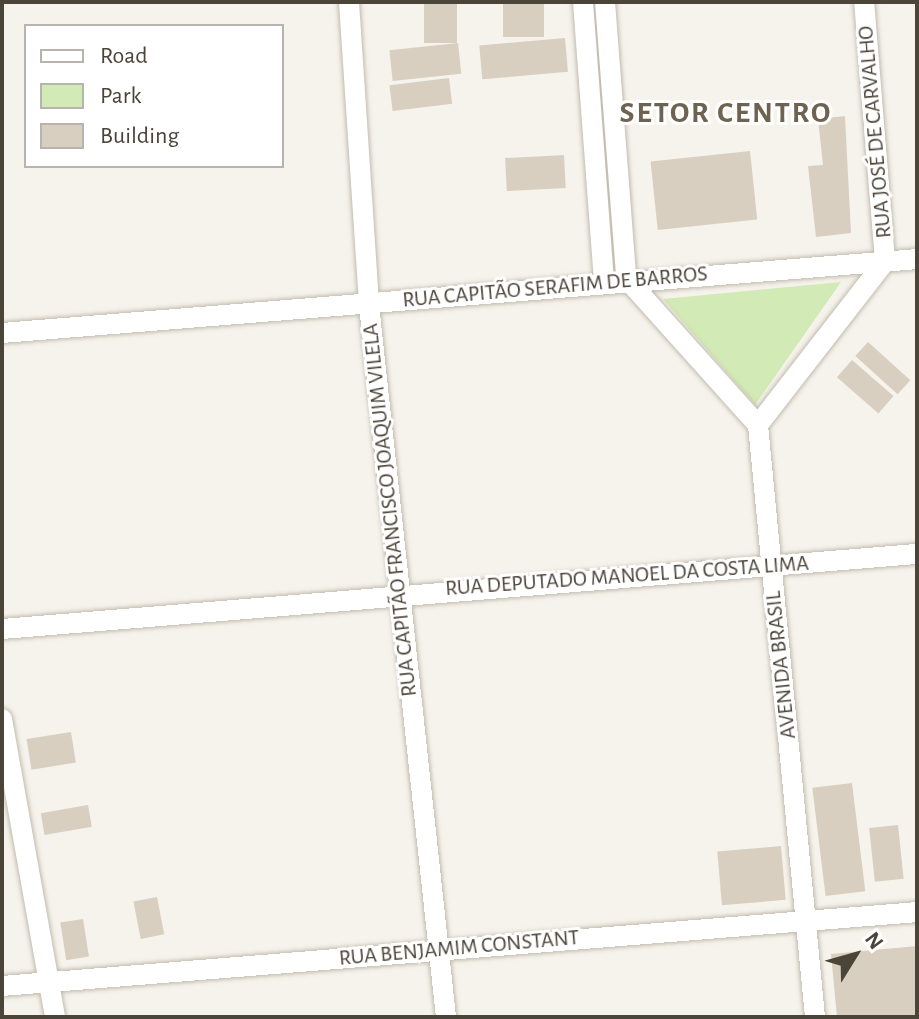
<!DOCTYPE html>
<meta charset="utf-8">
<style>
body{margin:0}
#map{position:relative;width:919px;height:1019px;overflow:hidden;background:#f6f3ec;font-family:"Alegreya Sans",sans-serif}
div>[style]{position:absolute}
.green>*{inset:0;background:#d2eab5}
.building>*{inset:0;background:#d8cfc1;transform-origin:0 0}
.roads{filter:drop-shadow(0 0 2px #c2bbae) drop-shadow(0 0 2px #c2bbae)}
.minor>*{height:20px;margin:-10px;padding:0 10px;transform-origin:10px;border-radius:10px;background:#fff}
span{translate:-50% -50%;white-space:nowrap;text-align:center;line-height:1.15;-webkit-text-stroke:6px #fff;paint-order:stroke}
.street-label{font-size:22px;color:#4b4439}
.district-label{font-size:30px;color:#6e6250;font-weight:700;letter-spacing:2px}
.frame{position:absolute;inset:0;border:4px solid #4b4439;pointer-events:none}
.legend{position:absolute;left:24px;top:24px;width:260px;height:144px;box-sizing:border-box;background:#fff;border:2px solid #b7b4b0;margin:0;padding:10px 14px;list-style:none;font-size:24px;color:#4b4439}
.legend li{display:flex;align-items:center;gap:16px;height:40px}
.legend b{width:40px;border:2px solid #b7b4b0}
.north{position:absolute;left:815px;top:915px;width:80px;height:80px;-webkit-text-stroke:6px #fff;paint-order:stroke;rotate:53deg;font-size:22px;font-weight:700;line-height:32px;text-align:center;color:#4b4439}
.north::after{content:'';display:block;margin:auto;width:28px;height:36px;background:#4b4439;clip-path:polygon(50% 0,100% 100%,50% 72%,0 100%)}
</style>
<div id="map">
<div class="green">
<div style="clip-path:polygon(841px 282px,755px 405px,663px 299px)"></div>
</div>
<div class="building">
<div style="left:424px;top:2px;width:33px;height:41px"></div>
<div style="left:503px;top:2px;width:41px;height:35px"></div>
<div style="left:565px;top:38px;width:34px;height:86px;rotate:85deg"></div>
<div style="left:458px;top:43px;width:31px;height:69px;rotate:84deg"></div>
<div style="left:449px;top:78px;width:26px;height:60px;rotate:83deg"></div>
<div style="clip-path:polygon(845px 116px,851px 233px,816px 237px,808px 166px,823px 165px,818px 119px)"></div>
<div style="left:750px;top:151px;width:69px;height:100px;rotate:84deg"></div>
<div style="left:564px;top:155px;width:33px;height:59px;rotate:87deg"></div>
<div style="left:868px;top:342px;width:57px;height:19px;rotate:42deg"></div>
<div style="left:852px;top:360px;width:55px;height:23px;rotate:41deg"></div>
<div style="left:71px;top:732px;width:31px;height:45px;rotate:81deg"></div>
<div style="left:852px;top:783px;width:109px;height:40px;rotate:83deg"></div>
<div style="left:88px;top:805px;width:22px;height:48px;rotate:80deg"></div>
<div style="left:898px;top:825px;width:54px;height:29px;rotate:84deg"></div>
<div style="left:781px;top:846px;width:54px;height:64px;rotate:85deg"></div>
<div style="left:157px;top:897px;width:38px;height:24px;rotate:79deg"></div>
<div style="left:83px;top:919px;width:38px;height:23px;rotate:81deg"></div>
<div style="clip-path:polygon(917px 946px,917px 1017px,837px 1017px,831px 954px)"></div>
</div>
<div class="roads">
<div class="minor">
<div style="left:349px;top:2px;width:304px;rotate:86.2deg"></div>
<div style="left:369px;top:305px;width:716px;rotate:83.83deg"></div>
<div style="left:583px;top:2px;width:278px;rotate:85.7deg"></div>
<div style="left:605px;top:2px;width:277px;rotate:85.6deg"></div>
<div style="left:626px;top:278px;width:198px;rotate:48.1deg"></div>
<div style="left:2px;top:333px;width:918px;rotate:-4.62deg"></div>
<div style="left:2px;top:629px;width:918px;rotate:-4.69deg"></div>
<div style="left:2px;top:719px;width:303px;rotate:79.9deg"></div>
<div style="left:2px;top:986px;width:918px;rotate:-4.62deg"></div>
<div style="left:815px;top:1017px;width:595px;rotate:-95.5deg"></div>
<div style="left:758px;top:425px;width:207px;rotate:-52.2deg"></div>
<div style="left:885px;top:261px;width:260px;rotate:-94.6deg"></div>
</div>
</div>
<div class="street-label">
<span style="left:875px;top:132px;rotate:-95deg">RUA JOSÉ DE CARVALHO</span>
<span style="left:555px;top:287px;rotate:-5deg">RUA CAPITÃO SERAFIM DE BARROS</span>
<span style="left:390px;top:510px;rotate:-96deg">RUA CAPITÃO FRANCISCO JOAQUIM VILELA</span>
<span style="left:627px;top:576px;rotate:-4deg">RUA DEPUTADO MANOEL DA COSTA LIMA</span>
<span style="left:781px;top:665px;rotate:-96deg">AVENIDA BRASIL</span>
<span style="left:459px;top:948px;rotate:-5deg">RUA BENJAMIM CONSTANT</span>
</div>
<div class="district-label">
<span style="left:726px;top:113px">SETOR CENTRO</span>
</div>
<div class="frame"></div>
<ul class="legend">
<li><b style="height:10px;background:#fff"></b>Road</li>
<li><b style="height:22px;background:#d2eab5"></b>Park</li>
<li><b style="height:22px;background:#d8cfc1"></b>Building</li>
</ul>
<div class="north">N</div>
</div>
